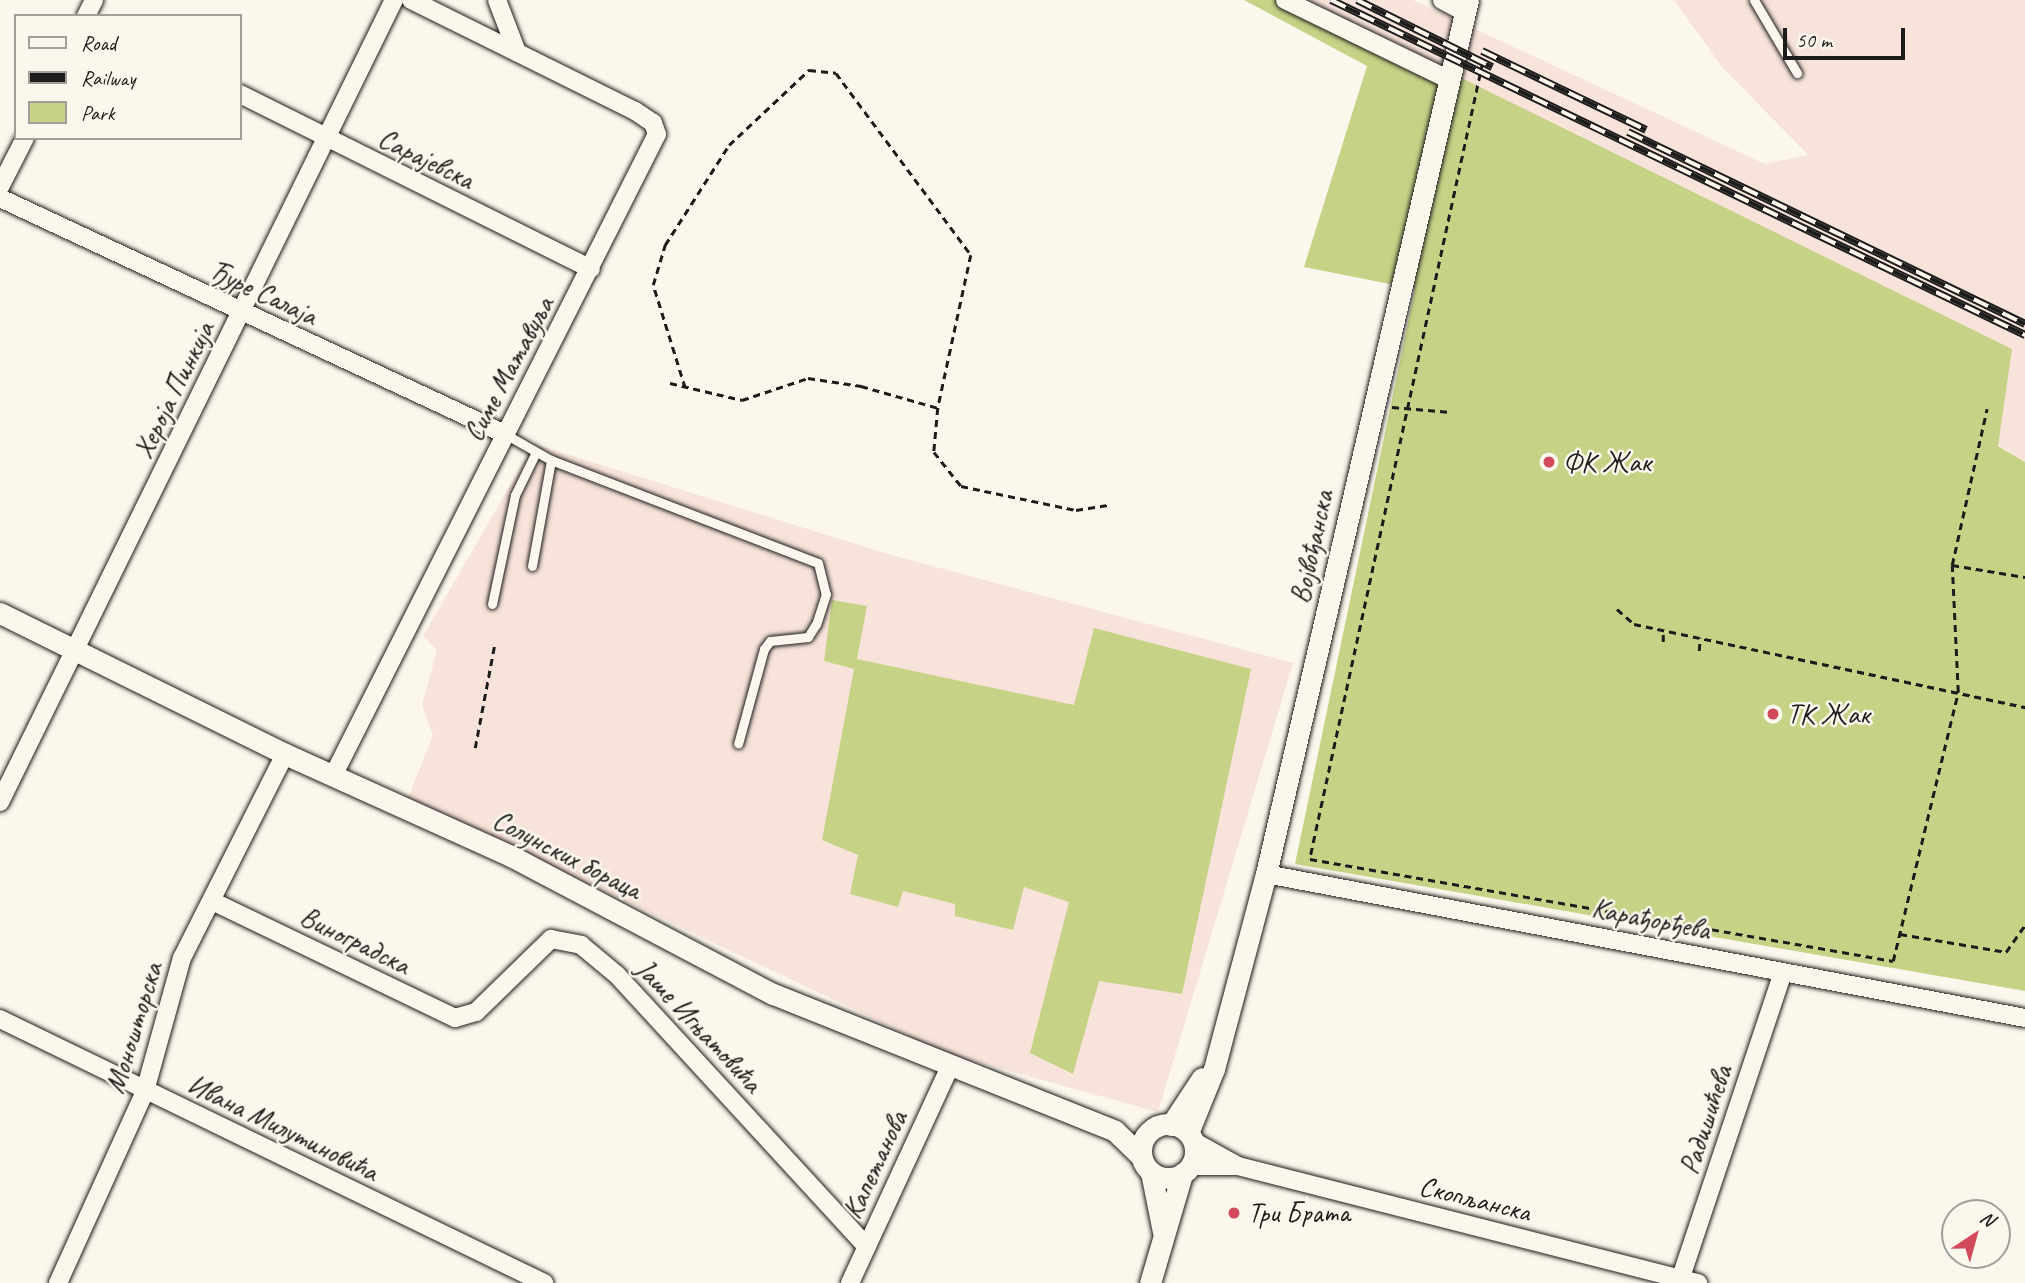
<!DOCTYPE html>
<meta charset="utf-8">
<style>
body{margin:0}
#map{position:relative;width:2025px;height:1283px;overflow:hidden;background:#fbf7ec;font-family:Caveat,sans-serif}
div>[style]{position:absolute}
.built>*{inset:0;background:#f8e3da}
.green>*{inset:0;background:#c6d286}
.path>*{height:2.5px;margin-top:-1.25px;transform-origin:0;background:repeating-linear-gradient(90deg,#1c1c1c 0 7px,transparent 0 12px)}
.roads{filter:drop-shadow(0 0 2px #1c1c1c) drop-shadow(0 0 2px #1c1c1c)}
.service>*{height:9px;margin:-4.5px;padding:0 4.5px;transform-origin:4.5px;border-radius:4.5px;background:#fbf7ec}
.minor>*{height:18px;margin:-9px;padding:0 9px;transform-origin:9px;border-radius:9px;background:#fbf7ec}
.tertiary>*{height:21px;margin:-10.5px;padding:0 10.5px;transform-origin:10.5px;border-radius:10.5px;background:#fbf7ec}
.tertiary>.ring{margin:-10.5px;padding:0;box-sizing:content-box;background:none;border:21px solid #fbf7ec;border-radius:50%}
.rail>*{height:8px;margin-top:-4px;transform-origin:0;background:repeating-linear-gradient(90deg,#fbf7ec 0 16px,#1c1c1c 0 32px);box-sizing:border-box;border-block:2px solid #1c1c1c}
.dots>*{width:19px;height:19px;translate:-50% -50%;box-sizing:border-box;border:4px solid #fbf7ec;border-radius:50%}
span{translate:-50% -50%;white-space:nowrap;text-align:center;line-height:1.15;-webkit-text-stroke:5px #fbf7ec;paint-order:stroke}
.street-label{font-size:28px;color:#1c1c1c}
.poi-label{font-size:28px;color:#1c1c1c}
.left{translate:0 -50%;text-align:left}
.legend{position:absolute;left:14px;top:14px;width:228px;height:126px;box-sizing:border-box;background:#fbf7ec;border:2px solid #a29f99;margin:0;padding:9px 12px;list-style:none;font-size:21px;color:#1c1c1c}
.legend li{display:flex;align-items:center;gap:14px;height:35px}
.legend b{width:35px;border:2px solid #a29f99}
.north{position:absolute;left:1941px;top:1199px;width:70px;height:70px;box-sizing:border-box;background:#fbf7ec;border:2px solid #a29f99;border-radius:50%;rotate:36deg;font-size:19px;font-weight:700;line-height:28px;text-align:center;color:#1c1c1c}
.north::after{content:'';display:block;margin:auto;width:24px;height:32px;background:#d1495b;clip-path:polygon(50% 0,100% 100%,50% 72%,0 100%)}
.scale{position:absolute;left:1783px;top:28px;width:122px;height:32px;box-sizing:border-box;border:4px solid #1c1c1c;border-top:0;padding-left:9px;font-size:21px;line-height:24px;white-space:nowrap;color:#1c1c1c;-webkit-text-stroke:5px #fbf7ec;paint-order:stroke}
</style>
<div id="map">
<div class="built">
<div style="clip-path:polygon(1303px 0,1413px 0,1765px 164px,1808px 155px,1722px 67px,1674px 0,2025px 0,2025px 462px)"></div>
<div style="clip-path:polygon(534px 444px,888px 554px,1293px 663px,1158px 1112px,948px 1054px,408px 798px,433px 735px,422px 705px,437px 650px,423px 636px)"></div>
</div>
<div class="green">
<div style="clip-path:polygon(1244px 0,1303px 0,2012px 349px,1998px 446px,2025px 462px,2025px 991px,1295px 864px,1415px 289px,1304px 267px,1367px 66px)"></div>
<div style="clip-path:polygon(832px 600px,867px 606px,857px 659px,1074px 705px,1094px 628px,1251px 669px,1182px 994px,1099px 981px,1073px 1074px,1030px 1053px,1069px 902px,1024px 887px,1013px 930px,955px 916px,955px 904px,903px 891px,898px 907px,850px 894px,858px 855px,822px 840px,854px 669px,824px 661px)"></div>
</div>
<div class="path">
<div style="left:1483px;top:62px;width:816px;rotate:102.25deg"></div>
<div style="left:1310px;top:859px;width:592px;rotate:9.92deg"></div>
<div style="left:1893px;top:961px;width:277px;rotate:-76.4deg"></div>
<div style="left:1958px;top:692px;width:127px;rotate:-92.7deg"></div>
<div style="left:1952px;top:565px;width:160px;rotate:-77.4deg"></div>
<div style="left:670px;top:383px;width:74px;rotate:13.3deg"></div>
<div style="left:742px;top:400px;width:70px;rotate:-18.4deg"></div>
<div style="left:808px;top:378px;width:54px;rotate:8.6deg"></div>
<div style="left:861px;top:386px;width:80px;rotate:15.9deg"></div>
<div style="left:938px;top:408px;width:44px;rotate:95.2deg"></div>
<div style="left:934px;top:452px;width:43px;rotate:51.5deg"></div>
<div style="left:961px;top:486px;width:117px;rotate:11.8deg"></div>
<div style="left:1076px;top:510px;width:32px;rotate:-9deg"></div>
<div style="left:685px;top:388px;width:108px;rotate:-107.3deg"></div>
<div style="left:653px;top:285px;width:42px;rotate:-73.3deg"></div>
<div style="left:665px;top:245px;width:119px;rotate:-57.4deg"></div>
<div style="left:729px;top:145px;width:110px;rotate:-43.2deg"></div>
<div style="left:809px;top:70px;width:27px;rotate:6deg"></div>
<div style="left:836px;top:73px;width:227px;rotate:53.4deg"></div>
<div style="left:971px;top:255px;width:157px;rotate:102.2deg"></div>
<div style="left:1392px;top:407px;width:59px;rotate:4.8deg"></div>
<div style="left:1952px;top:565px;width:74px;rotate:9.3deg"></div>
<div style="left:1617px;top:609px;width:23px;rotate:41deg"></div>
<div style="left:1634px;top:624px;width:400px;rotate:12deg"></div>
<div style="left:1663px;top:642px;width:10px;rotate:-90deg"></div>
<div style="left:1699px;top:651px;width:13px;rotate:-86deg"></div>
<div style="left:475px;top:748px;width:103px;rotate:-79.3deg"></div>
<div style="left:1900px;top:934px;width:108px;rotate:9.6deg"></div>
<div style="left:2006px;top:952px;width:33px;rotate:-55deg"></div>
</div>
<div class="roads">
<div class="service">
<div style="left:1754px;top:0;width:85px;rotate:59.5deg"></div>
<div style="left:505px;top:434px;width:53px;rotate:29.5deg"></div>
<div style="left:551px;top:460px;width:286px;rotate:21.1deg"></div>
<div style="left:818px;top:563px;width:32px;rotate:76deg"></div>
<div style="left:826px;top:594px;width:32px;rotate:108deg"></div>
<div style="left:816px;top:624px;width:15px;rotate:122deg"></div>
<div style="left:808px;top:637px;width:38px;rotate:174deg"></div>
<div style="left:770px;top:641px;width:10px;rotate:127deg"></div>
<div style="left:764px;top:649px;width:98px;rotate:105.3deg"></div>
<div style="left:532px;top:566px;width:108px;rotate:-79.8deg"></div>
<div style="left:492px;top:604px;width:111px;rotate:-78.1deg"></div>
<div style="left:515px;top:495px;width:46px;rotate:-64deg"></div>
</div>
<div class="minor">
<div style="left:497px;top:0;width:56px;rotate:69deg"></div>
<div style="left:1285px;top:0;width:183px;rotate:25.9deg"></div>
<div style="left:1442px;top:0;width:26px;rotate:28deg"></div>
<div style="left:86px;top:16px;width:18px;rotate:-63deg"></div>
<div style="left:240px;top:94px;width:392px;rotate:26.5deg"></div>
<div style="left:0;top:187px;width:55px;rotate:-63deg"></div>
<div style="left:0;top:198px;width:557px;rotate:25.05deg"></div>
<div style="left:333px;top:776px;width:719px;rotate:-63.22deg"></div>
<div style="left:657px;top:134px;width:12px;rotate:-110deg"></div>
<div style="left:653px;top:123px;width:22px;rotate:-146deg"></div>
<div style="left:635px;top:111px;width:250px;rotate:-153.6deg"></div>
<div style="left:0;top:802px;width:894px;rotate:-63.84deg"></div>
<div style="left:1266px;top:874px;width:773px;rotate:10.74deg"></div>
<div style="left:212px;top:901px;width:270px;rotate:25.7deg"></div>
<div style="left:455px;top:1018px;width:22px;rotate:-16deg"></div>
<div style="left:476px;top:1012px;width:105px;rotate:-44.2deg"></div>
<div style="left:551px;top:939px;width:31px;rotate:11deg"></div>
<div style="left:581px;top:945px;width:47px;rotate:39.8deg"></div>
<div style="left:617px;top:975px;width:369px;rotate:47.4deg"></div>
<div style="left:0;top:1019px;width:605px;rotate:25.89deg"></div>
<div style="left:1193px;top:1141px;width:51px;rotate:29.1deg"></div>
<div style="left:1238px;top:1166px;width:475px;rotate:14.3deg"></div>
<div style="left:1190px;top:1166px;width:45px"></div>
<div style="left:58px;top:1283px;width:211px;rotate:-65.6deg"></div>
<div style="left:145px;top:1091px;width:138px;rotate:-74.5deg"></div>
<div style="left:182px;top:958px;width:229px;rotate:-63.2deg"></div>
<div style="left:850px;top:1283px;width:236px;rotate:-65.2deg"></div>
<div style="left:1679px;top:1283px;width:327px;rotate:-71.5deg"></div>
</div>
<div class="tertiary">
<div style="left:0;top:613px;width:318px;rotate:26.3deg"></div>
<div style="left:285px;top:754px;width:248px;rotate:24.3deg"></div>
<div style="left:511px;top:856px;width:296px;rotate:27.8deg"></div>
<div style="left:773px;top:994px;width:368px;rotate:21.8deg"></div>
<div style="left:1115px;top:1131px;width:37px;rotate:44deg"></div>
<div class="ring" style="left:1141px;top:1124px;width:33px;height:33px"></div>
<div style="left:1171px;top:1125px;width:56px;rotate:-56.6deg"></div>
<div style="left:1188px;top:1133px;width:69px;rotate:-67.9deg"></div>
<div style="left:1214px;top:1069px;width:202px;rotate:-75.1deg"></div>
<div style="left:1266px;top:874px;width:897px;rotate:-76.99deg"></div>
<div style="left:1151px;top:1172px;width:61px;rotate:78.7deg"></div>
<div style="left:1150px;top:1283px;width:114px;rotate:-73.6deg"></div>
</div>
</div>
<div class="rail">
<div style="left:1331px;top:0;width:771px;rotate:25.77deg"></div>
<div style="left:1357px;top:0;width:151px;rotate:26.4deg"></div>
<div style="left:1482px;top:51px;width:182px;rotate:25.7deg"></div>
<div style="left:1628px;top:132px;width:441px;rotate:25.8deg"></div>
</div>
<div class="dots">
<div style="left:1549px;top:462px;background:#d1495b"></div>
<div style="left:1773px;top:714px;background:#d1495b"></div>
<div style="left:1234px;top:1213px;background:#d1495b"></div>
</div>
<div class="street-label">
<span style="left:426px;top:159px;rotate:26deg">Сарајевска</span>
<span style="left:263px;top:293px;rotate:25deg">Ђуре Салаја</span>
<span style="left:509px;top:369px;rotate:-62deg">Симе Матавуља</span>
<span style="left:174px;top:390px;rotate:-64deg">Хероја Пинкија</span>
<span style="left:1312px;top:547px;rotate:-78deg">Војвођанска</span>
<span style="left:567px;top:855px;rotate:27deg">Солунских бораца</span>
<span style="left:1651px;top:919px;rotate:11deg">Карађорђева</span>
<span style="left:355px;top:941px;rotate:26deg">Виноградска</span>
<span style="left:699px;top:1026px;rotate:47deg">Јаше Игњатовића</span>
<span style="left:134px;top:1028px;rotate:-73deg">Моношторска</span>
<span style="left:1706px;top:1120px;rotate:-72deg">Радишићева</span>
<span style="left:283px;top:1128px;rotate:26deg">Ивана Милутиновића</span>
<span style="left:875px;top:1165px;rotate:-65deg">Капетанова</span>
<span style="left:1475px;top:1199px;rotate:14deg">Скопљанска</span>
</div>
<div class="poi-label">
<span class="left" style="left:1563px;top:462px">ФК Жак</span>
<span class="left" style="left:1787px;top:714px">ТК Жак</span>
<span class="left" style="left:1248px;top:1213px">Три Брата</span>
</div>
<ul class="legend">
<li><b style="height:9px;background:#fbf7ec"></b>Road</li>
<li><b style="height:9px;background:#1c1c1c"></b>Railway</li>
<li><b style="height:19px;background:#c6d286"></b>Park</li>
</ul>
<div class="north">N</div>
<div class="scale">50 m</div>
</div>
